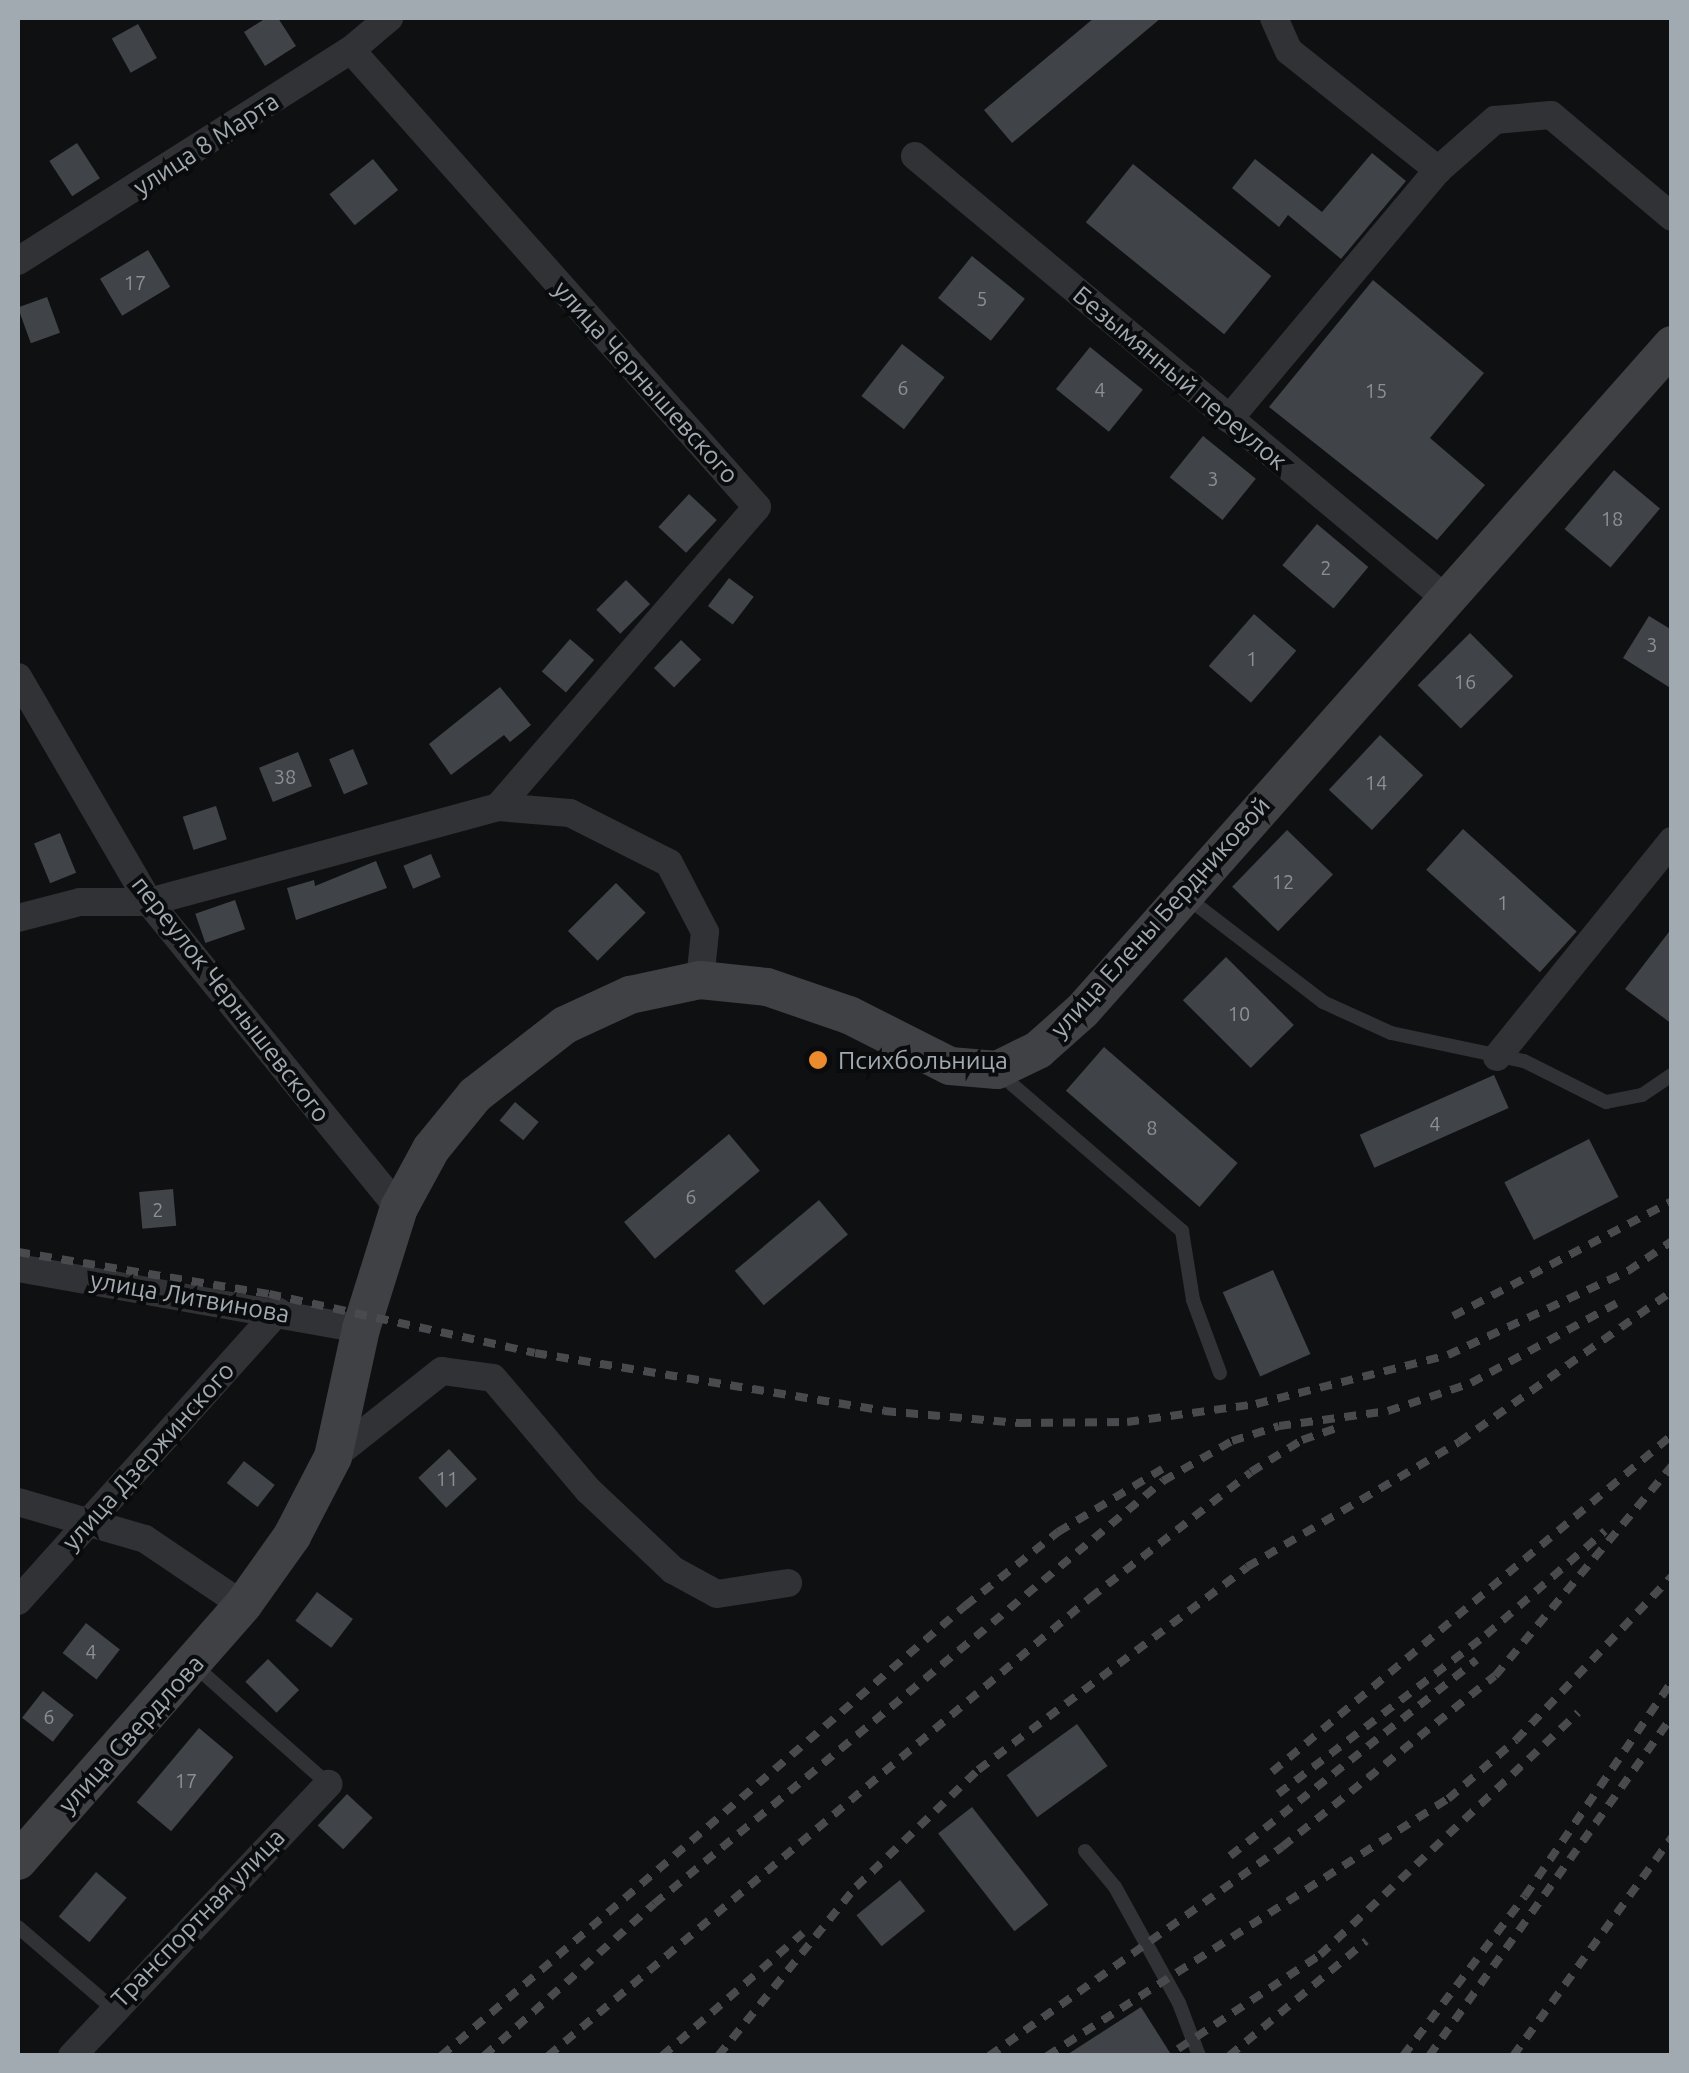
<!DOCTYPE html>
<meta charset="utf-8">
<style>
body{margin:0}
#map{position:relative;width:1689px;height:2073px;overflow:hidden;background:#0f1011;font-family:Ubuntu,sans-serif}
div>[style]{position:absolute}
.building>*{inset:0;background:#404347;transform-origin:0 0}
.lane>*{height:14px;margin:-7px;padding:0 7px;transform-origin:7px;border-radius:7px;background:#313236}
.street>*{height:28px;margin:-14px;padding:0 14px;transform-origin:14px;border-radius:14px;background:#313236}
.secondary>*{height:38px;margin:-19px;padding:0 19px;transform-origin:19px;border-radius:19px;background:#3f4145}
.rail>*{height:8px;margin-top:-4px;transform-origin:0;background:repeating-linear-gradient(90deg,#484a4e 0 12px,transparent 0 22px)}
.dots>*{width:28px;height:28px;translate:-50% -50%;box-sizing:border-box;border:5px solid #0a0b0c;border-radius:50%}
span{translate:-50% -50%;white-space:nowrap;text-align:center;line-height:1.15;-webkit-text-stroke:8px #0a0b0c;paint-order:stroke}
.number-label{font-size:20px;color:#899096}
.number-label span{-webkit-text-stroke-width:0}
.street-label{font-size:25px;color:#a1a9b1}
.poi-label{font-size:25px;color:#a1a9b1}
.left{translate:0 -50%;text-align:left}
.frame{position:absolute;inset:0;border:20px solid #a1a9b1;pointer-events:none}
</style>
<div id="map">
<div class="building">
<div style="clip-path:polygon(266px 18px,278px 18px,296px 46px,265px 66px,244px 32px)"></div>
<div style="clip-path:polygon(1094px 18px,1161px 18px,1012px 143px,984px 110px)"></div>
<div style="left:138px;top:24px;width:39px;height:30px;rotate:61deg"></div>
<div style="left:77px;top:143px;width:42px;height:33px;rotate:57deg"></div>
<div style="clip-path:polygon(1372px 153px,1406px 181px,1341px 259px,1288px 215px,1279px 227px,1232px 188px,1255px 159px,1322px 212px)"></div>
<div style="left:373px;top:159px;width:40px;height:56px;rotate:51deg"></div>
<div style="left:1133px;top:164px;width:178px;height:75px;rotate:39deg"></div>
<div style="left:148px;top:250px;width:43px;height:56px;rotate:59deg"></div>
<div style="left:972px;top:256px;width:68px;height:54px;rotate:39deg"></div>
<div style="clip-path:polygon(1373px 280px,1484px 373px,1430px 438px,1485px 485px,1437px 540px,1269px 407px)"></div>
<div style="left:47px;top:297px;width:38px;height:31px;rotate:70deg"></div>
<div style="left:902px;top:344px;width:54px;height:66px;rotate:38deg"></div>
<div style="left:1090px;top:347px;width:68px;height:54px;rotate:39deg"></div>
<div style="left:1203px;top:436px;width:68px;height:53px;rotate:39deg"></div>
<div style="left:1614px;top:470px;width:60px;height:77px;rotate:40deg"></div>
<div style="left:689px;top:494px;width:38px;height:45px;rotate:43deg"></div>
<div style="left:1317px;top:524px;width:67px;height:54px;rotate:40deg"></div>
<div style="left:729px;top:578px;width:31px;height:35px;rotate:37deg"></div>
<div style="left:626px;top:580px;width:34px;height:42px;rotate:45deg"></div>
<div style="left:1254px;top:614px;width:56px;height:69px;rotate:41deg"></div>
<div style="clip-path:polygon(1649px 616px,1672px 630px,1672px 689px,1623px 658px)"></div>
<div style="left:1470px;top:633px;width:61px;height:74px;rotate:45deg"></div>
<div style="left:570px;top:639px;width:32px;height:43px;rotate:41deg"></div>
<div style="left:681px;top:640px;width:28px;height:39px;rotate:44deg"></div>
<div style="clip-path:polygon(500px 687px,531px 725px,510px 742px,504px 735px,451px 775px,429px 744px)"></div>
<div style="left:1380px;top:735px;width:59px;height:75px;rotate:43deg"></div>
<div style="left:353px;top:749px;width:38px;height:26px;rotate:67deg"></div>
<div style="left:298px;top:752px;width:37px;height:42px;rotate:68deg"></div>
<div style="left:216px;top:806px;width:35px;height:35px;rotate:72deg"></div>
<div style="left:1463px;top:829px;width:153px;height:55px;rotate:42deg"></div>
<div style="left:1287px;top:830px;width:64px;height:79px;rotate:44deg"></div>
<div style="left:60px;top:833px;width:43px;height:28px;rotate:68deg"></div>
<div style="left:431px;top:854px;width:25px;height:30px;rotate:67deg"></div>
<div style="clip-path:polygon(376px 861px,387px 888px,296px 920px,287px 888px,314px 880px,315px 886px)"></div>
<div style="left:616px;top:883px;width:42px;height:68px;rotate:45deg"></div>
<div style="left:235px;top:900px;width:31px;height:42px;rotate:71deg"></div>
<div style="clip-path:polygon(1672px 928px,1672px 1024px,1625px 989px)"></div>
<div style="left:1226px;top:957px;width:96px;height:61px;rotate:45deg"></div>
<div style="left:1104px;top:1047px;width:177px;height:58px;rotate:41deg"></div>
<div style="left:1494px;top:1075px;width:36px;height:147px;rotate:66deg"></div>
<div style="left:515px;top:1102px;width:31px;height:24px;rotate:40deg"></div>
<div style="left:729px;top:1134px;width:48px;height:137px;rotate:50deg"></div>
<div style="left:1589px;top:1139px;width:65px;height:95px;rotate:63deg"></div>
<div style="left:173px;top:1189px;width:37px;height:34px;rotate:85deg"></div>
<div style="left:819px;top:1200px;width:45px;height:110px;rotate:50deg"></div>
<div style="left:1273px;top:1270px;width:92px;height:55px;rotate:66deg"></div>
<div style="left:449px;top:1449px;width:41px;height:42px;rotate:47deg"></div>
<div style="left:244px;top:1461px;width:39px;height:28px;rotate:38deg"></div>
<div style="left:317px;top:1592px;width:45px;height:36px;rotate:37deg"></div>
<div style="left:86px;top:1623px;width:43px;height:38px;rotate:38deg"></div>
<div style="left:268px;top:1659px;width:44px;height:32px;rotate:45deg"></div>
<div style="left:43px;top:1691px;width:39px;height:34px;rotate:38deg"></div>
<div style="left:1077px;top:1724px;width:52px;height:87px;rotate:54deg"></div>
<div style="left:199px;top:1728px;width:45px;height:97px;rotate:40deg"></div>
<div style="left:347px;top:1794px;width:35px;height:43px;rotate:43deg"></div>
<div style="left:972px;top:1807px;width:124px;height:43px;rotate:52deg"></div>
<div style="left:96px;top:1872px;width:40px;height:58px;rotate:40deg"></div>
<div style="left:900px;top:1880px;width:40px;height:56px;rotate:51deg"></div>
<div style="clip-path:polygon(1141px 2007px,1172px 2056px,1065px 2056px)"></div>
</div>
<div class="lane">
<div style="left:1185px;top:896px;width:174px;rotate:37.5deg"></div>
<div style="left:1323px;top:1002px;width:75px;rotate:24.5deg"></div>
<div style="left:1391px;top:1033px;width:136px;rotate:11.9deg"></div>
<div style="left:1524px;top:1061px;width:92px;rotate:26.6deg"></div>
<div style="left:1606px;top:1102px;width:37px;rotate:-11deg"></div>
<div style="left:1642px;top:1095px;width:36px;rotate:-34deg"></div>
<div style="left:999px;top:1073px;width:242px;rotate:40.8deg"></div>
<div style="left:1182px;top:1231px;width:70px;rotate:80.9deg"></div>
<div style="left:1193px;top:1300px;width:78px;rotate:69.7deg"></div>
<div style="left:194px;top:1665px;width:179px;rotate:41.6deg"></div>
<div style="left:1085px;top:1851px;width:47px;rotate:50.2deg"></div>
<div style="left:1115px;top:1887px;width:132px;rotate:61.1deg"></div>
<div style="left:1179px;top:2003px;width:57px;rotate:69.3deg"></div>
<div style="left:18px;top:1927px;width:123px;rotate:40.7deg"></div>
</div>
<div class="street">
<div style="left:1274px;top:18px;width:36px;rotate:66deg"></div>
<div style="left:1289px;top:51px;width:191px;rotate:38.6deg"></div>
<div style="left:1438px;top:170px;width:76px;rotate:-41.3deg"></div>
<div style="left:1495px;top:120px;width:56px;rotate:-5.1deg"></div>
<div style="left:1551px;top:115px;width:158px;rotate:40.1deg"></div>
<div style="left:351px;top:50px;width:611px;rotate:48.38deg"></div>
<div style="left:757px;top:507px;width:396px;rotate:130.8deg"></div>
<div style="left:915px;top:156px;width:690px;rotate:39.83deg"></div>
<div style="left:18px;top:261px;width:394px;rotate:-32.4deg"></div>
<div style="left:351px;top:50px;width:50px;rotate:-40.1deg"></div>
<div style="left:1229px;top:419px;width:325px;rotate:-50deg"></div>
<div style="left:18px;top:677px;width:260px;rotate:59.8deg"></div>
<div style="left:149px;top:902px;width:395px;rotate:50.8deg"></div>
<div style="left:18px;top:918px;width:64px;rotate:-14.5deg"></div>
<div style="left:80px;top:902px;width:69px"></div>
<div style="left:149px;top:902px;width:362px;rotate:-15.2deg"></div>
<div style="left:498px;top:807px;width:72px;rotate:4.8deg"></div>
<div style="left:570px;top:813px;width:111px;rotate:26.8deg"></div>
<div style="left:669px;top:863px;width:78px;rotate:62.4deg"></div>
<div style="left:705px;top:932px;width:48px;rotate:95.9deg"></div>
<div style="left:1497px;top:1057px;width:278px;rotate:-51deg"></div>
<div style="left:18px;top:1268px;width:348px;rotate:10.1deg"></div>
<div style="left:333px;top:1457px;width:139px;rotate:-38.3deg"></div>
<div style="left:442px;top:1371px;width:51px;rotate:7.8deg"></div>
<div style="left:493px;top:1378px;width:147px;rotate:49.7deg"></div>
<div style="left:588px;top:1490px;width:117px;rotate:43.3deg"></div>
<div style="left:673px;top:1570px;width:50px;rotate:28.6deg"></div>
<div style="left:717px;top:1594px;width:72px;rotate:-8.8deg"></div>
<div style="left:18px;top:1502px;width:132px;rotate:16.2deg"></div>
<div style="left:145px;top:1539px;width:118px;rotate:34deg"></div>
<div style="left:18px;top:1601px;width:389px;rotate:-48.1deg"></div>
<div style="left:72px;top:2056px;width:374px;rotate:-46.7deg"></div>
</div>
<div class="secondary">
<div style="left:18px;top:1861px;width:341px;rotate:-48.7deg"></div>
<div style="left:243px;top:1605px;width:85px;rotate:-54.6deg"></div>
<div style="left:292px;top:1536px;width:89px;rotate:-62.6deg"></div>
<div style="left:333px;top:1457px;width:131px;rotate:-77.7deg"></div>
<div style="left:361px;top:1329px;width:127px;rotate:-72.6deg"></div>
<div style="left:399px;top:1208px;width:67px;rotate:-61.5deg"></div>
<div style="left:431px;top:1149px;width:70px;rotate:-50.8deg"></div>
<div style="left:475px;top:1095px;width:114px;rotate:-37.9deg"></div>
<div style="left:565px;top:1025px;width:72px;rotate:-24.8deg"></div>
<div style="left:630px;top:995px;width:72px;rotate:-12.1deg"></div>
<div style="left:700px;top:980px;width:67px;rotate:6deg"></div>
<div style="left:767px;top:987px;width:87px;rotate:18.9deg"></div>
<div style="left:849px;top:1015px;width:113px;rotate:26.8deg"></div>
<div style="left:950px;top:1066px;width:47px;rotate:4.9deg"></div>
<div style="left:997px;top:1070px;width:46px;rotate:-26deg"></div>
<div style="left:1038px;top:1050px;width:59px;rotate:-41.6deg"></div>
<div style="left:1082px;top:1011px;width:890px;rotate:-48.46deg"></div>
</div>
<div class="rail">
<div style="left:18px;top:1252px;width:254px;rotate:9.5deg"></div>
<div style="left:269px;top:1294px;width:272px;rotate:12.5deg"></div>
<div style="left:535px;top:1353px;width:354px;rotate:9.4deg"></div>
<div style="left:884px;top:1411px;width:136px;rotate:5.1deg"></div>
<div style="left:1019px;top:1423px;width:108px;rotate:-0.5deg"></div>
<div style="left:1127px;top:1422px;width:130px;rotate:-7.9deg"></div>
<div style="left:1256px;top:1404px;width:198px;rotate:-14.3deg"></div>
<div style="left:1448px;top:1355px;width:199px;rotate:-25deg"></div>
<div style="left:1628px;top:1271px;width:53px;rotate:-34.3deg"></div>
<div style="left:1453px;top:1316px;width:247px;rotate:-27.7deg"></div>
<div style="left:1272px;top:1772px;width:523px;rotate:-40.11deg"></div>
<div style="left:1278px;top:1794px;width:262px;rotate:-37.4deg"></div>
<div style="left:1486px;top:1635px;width:158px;rotate:-41.2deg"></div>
<div style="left:1230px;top:1856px;width:315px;rotate:-38.5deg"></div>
<div style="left:1178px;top:2049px;width:170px;rotate:-33.5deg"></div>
<div style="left:1320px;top:1955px;width:354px;rotate:-43.2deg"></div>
<div style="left:441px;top:2056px;width:691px;rotate:-40.66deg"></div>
<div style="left:965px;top:1606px;width:119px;rotate:-38.5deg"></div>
<div style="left:1058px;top:1532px;width:122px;rotate:-31.2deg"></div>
<div style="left:484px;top:2056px;width:228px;rotate:-41.8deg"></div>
<div style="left:654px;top:1904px;width:662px;rotate:-39.73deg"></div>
<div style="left:1163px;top:1481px;width:80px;rotate:-30.1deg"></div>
<div style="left:1232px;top:1441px;width:49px;rotate:-17.7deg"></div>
<div style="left:1279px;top:1426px;width:110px;rotate:-7.8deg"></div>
<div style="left:1388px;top:1411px;width:88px;rotate:-18.6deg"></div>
<div style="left:1471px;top:1383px;width:166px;rotate:-28.7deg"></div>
<div style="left:548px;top:2056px;width:710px;rotate:-40.2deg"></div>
<div style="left:1090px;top:1598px;width:204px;rotate:-38deg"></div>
<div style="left:1251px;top:1472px;width:60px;rotate:-32.1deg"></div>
<div style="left:1302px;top:1440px;width:36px;rotate:-19deg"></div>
<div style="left:662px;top:2056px;width:187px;rotate:-41.1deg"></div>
<div style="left:718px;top:2056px;width:218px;rotate:-50.8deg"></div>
<div style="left:856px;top:1887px;width:169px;rotate:-43.8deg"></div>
<div style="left:978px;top:1770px;width:337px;rotate:-37deg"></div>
<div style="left:1247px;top:1567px;width:246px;rotate:-30.5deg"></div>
<div style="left:1459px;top:1442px;width:261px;rotate:-35.3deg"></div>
<div style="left:989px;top:2056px;width:360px;rotate:-35.5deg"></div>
<div style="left:1282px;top:1847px;width:273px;rotate:-38.8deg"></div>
<div style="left:1495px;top:1676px;width:275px;rotate:-49.9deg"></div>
<div style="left:1047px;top:2056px;width:476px;rotate:-32.7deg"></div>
<div style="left:1448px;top:1799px;width:90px;rotate:-40.9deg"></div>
<div style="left:1516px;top:1740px;width:226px;rotate:-46.4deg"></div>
<div style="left:1229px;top:2056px;width:179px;rotate:-40deg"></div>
<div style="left:1403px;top:2056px;width:201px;rotate:-52.7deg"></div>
<div style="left:1525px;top:1896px;width:260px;rotate:-55.6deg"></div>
<div style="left:1429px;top:2056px;width:417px;rotate:-54.4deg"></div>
<div style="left:1513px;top:2056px;width:271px;rotate:-54deg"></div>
</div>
<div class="dots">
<div style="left:818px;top:1060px;background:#eb8b2d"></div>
</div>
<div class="number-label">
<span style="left:135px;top:282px">17</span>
<span style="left:982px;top:298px">5</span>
<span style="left:903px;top:387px">6</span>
<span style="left:1100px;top:389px">4</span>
<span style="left:1376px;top:390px">15</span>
<span style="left:1213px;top:478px">3</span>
<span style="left:1612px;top:518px">18</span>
<span style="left:1326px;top:567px">2</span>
<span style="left:1652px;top:644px">3</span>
<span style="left:1252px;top:658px">1</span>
<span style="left:1465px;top:681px">16</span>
<span style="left:285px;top:776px">38</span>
<span style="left:1376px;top:782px">14</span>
<span style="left:1283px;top:881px">12</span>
<span style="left:1503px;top:902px">1</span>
<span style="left:1239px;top:1013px">10</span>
<span style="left:1435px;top:1123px">4</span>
<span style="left:1152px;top:1127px">8</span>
<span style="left:691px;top:1196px">6</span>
<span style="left:158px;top:1209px">2</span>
<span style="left:447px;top:1478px">11</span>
<span style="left:91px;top:1651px">4</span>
<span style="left:49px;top:1716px">6</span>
<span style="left:186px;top:1780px">17</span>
</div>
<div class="street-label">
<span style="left:206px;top:144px;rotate:-33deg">улица 8 Марта</span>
<span style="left:1180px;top:378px;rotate:40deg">Безымянный переулок</span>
<span style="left:646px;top:382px;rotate:48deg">улица Чернышевского</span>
<span style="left:1160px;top:917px;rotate:-48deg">улица Елены Бердниковой</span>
<span style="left:231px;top:999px;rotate:52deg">переулок Чернышевского</span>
<span style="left:190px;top:1297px;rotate:10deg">улица Литвинова</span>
<span style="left:148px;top:1456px;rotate:-48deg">улица Дзержинского</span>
<span style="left:131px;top:1734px;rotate:-48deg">улица Свердлова</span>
<span style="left:198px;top:1918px;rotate:-46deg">Транспортная улица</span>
</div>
<div class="poi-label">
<span class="left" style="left:838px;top:1060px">Психбольница</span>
</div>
<div class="frame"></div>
</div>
